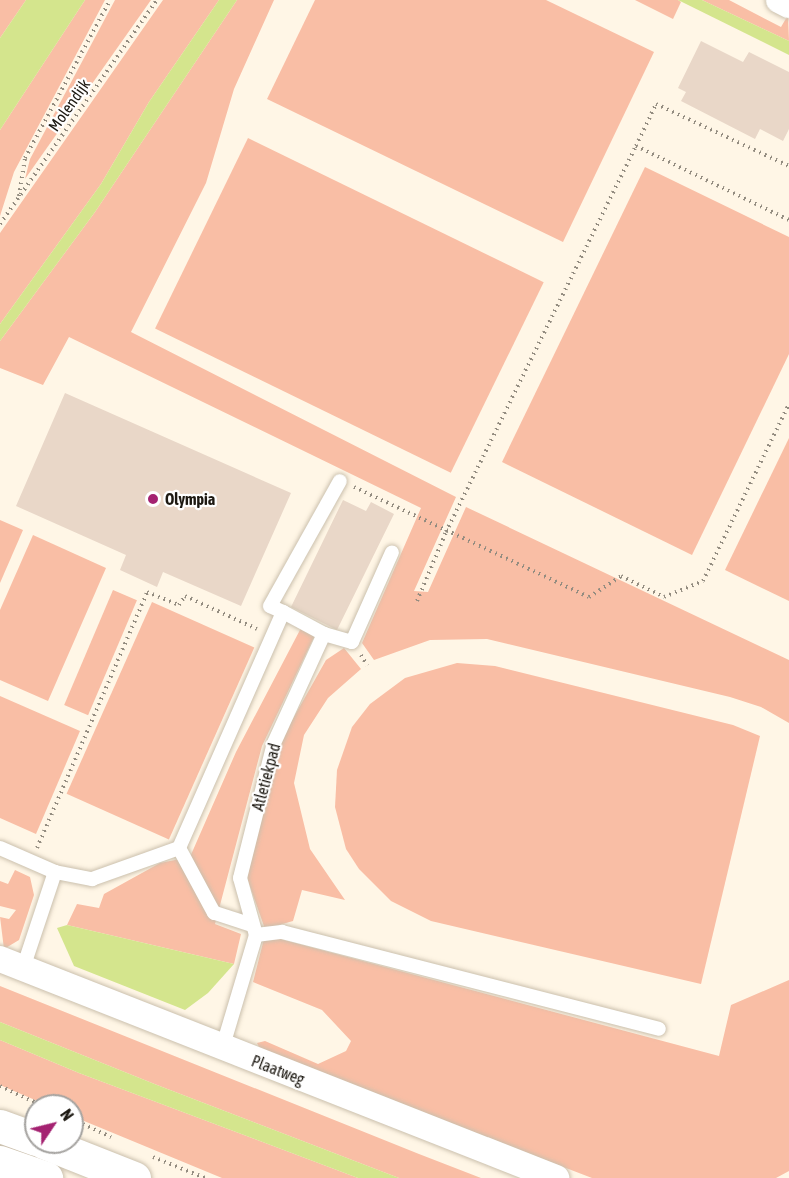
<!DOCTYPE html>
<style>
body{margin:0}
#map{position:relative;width:789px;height:1178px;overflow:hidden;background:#fff6e6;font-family:"Asap Condensed",sans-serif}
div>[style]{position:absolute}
.green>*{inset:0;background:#f9bea5;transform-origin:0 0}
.water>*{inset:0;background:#d4e58d}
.building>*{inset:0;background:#e9d7c8}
.path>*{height:4px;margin-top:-2px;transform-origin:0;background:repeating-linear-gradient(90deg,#938c80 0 1.5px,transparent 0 6px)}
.roads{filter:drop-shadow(0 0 2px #cbc0ad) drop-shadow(0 0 2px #cbc0ad)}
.service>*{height:14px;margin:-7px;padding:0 7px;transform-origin:7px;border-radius:7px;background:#fff}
.minor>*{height:26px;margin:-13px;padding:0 13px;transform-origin:13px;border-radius:13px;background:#fff}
.primary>*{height:33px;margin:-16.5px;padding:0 16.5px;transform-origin:16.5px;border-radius:16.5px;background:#fff}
.dots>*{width:16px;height:16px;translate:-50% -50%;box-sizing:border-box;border:3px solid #fff;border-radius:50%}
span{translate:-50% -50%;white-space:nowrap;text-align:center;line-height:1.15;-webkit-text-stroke:4.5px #fff;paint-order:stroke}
.street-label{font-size:16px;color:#1d1912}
.poi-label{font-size:16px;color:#1d1912;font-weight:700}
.left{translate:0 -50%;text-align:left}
.north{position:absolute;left:24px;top:1094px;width:60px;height:60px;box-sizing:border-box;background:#fff;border:2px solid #a5a3a0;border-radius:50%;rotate:55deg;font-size:16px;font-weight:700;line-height:24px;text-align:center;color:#1d1912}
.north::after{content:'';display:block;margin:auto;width:21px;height:27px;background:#a42271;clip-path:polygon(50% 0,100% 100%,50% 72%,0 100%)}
</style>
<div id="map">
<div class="green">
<div style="clip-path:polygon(0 0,26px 0,0 38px)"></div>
<div style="clip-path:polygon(85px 0,105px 0,14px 172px,0 216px,0 130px)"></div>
<div style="clip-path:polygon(115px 0,151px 0,25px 179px,30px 159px)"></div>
<div style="clip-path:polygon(163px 0,219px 0,149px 102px,101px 184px,0 324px,0 233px)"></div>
<div style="clip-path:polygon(237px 0,274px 0,234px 89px,206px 183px,131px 332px,456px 497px,414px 591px,428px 592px,466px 507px,789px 660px,789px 723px,761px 707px,730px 697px,487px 639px,430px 640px,374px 660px,362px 643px,421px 508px,69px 337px,43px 385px,0 368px,0 341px,95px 212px)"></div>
<div style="clip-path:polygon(315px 0,546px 0,654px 52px,563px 242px,267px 99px)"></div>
<div style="clip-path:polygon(635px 0,678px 0,681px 2px,673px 19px)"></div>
<div style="clip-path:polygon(702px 0,729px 0,781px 27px,788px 15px,789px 41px)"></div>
<div style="left:248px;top:138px;width:329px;height:212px;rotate:26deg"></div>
<div style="clip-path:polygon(645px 167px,789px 237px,789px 354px,692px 555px,502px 462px)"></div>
<div style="clip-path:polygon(789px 438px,789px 601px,725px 570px)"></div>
<div style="clip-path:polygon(0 520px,23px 530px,0 583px)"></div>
<div style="clip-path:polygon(33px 535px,106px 568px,48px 701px,0 680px,0 610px)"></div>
<div style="left:113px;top:590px;width:26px;height:125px;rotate:23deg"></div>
<div style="left:152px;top:602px;width:112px;height:210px;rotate:24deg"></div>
<div style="clip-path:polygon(301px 628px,315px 635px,262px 746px,215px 924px,241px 934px,234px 964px,67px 925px,77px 904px,99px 908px,104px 894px,160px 863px,190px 857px,236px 752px)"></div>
<div style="clip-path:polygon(344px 648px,361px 669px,328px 698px,304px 735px,294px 783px,310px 849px,345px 900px,302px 890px,293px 921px,265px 929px,247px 878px,277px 747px,326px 660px)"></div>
<div style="clip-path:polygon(457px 663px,495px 666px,733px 725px,760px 736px,701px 984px,431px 921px,391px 901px,359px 869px,346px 849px,335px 807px,337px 770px,352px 727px,370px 704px,405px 678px)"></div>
<div style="clip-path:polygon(0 696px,80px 731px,36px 834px,0 818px)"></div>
<div style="clip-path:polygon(15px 870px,30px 877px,34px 895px,19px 940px,4px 949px,0 917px,9px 919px,16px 910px,0 906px,0 881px,8px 884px)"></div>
<div style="clip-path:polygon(265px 935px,719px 1056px,731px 1005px,789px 980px,789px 1171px,776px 1178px,592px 1178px,261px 1051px,257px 1043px,265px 1041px,318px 1064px,346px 1051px,351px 1041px,322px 1010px,253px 982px)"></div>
<div style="clip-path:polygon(0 986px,419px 1154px,481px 1178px,399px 1178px,157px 1085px,0 1022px)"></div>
<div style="clip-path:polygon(0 1040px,79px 1073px,358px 1178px,222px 1178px,72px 1116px,72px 1106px,49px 1106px,0 1085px)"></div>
</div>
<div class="water">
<div style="clip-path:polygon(26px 0,85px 0,0 130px,0 38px)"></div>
<div style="clip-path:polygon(219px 0,237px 0,95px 212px,0 341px,0 324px,101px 184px,149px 102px)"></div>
<div style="clip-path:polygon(678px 0,702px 0,789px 41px,789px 55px)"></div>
<div style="clip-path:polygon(67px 925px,234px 964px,208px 993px,185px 1010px,74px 966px,57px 928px)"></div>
<div style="clip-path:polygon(0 1022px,157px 1085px,399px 1178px,358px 1178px,79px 1073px,0 1040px)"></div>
</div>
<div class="building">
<div style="clip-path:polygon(701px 41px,743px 62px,749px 52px,789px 72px,789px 129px,783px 141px,760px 129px,755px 139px,681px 101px,686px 92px,678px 88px)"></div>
<div style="clip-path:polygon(65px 393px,291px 493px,241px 606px,163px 572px,157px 587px,120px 570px,126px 555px,16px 506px)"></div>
<div style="clip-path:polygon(343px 500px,366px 511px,371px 502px,394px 514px,337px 630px,291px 607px)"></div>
</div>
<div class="path">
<div style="left:636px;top:146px;width:47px;rotate:-64.5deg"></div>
<div style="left:656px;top:104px;width:147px;rotate:25deg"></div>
<div style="left:19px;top:196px;width:38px;rotate:-81deg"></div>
<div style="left:25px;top:158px;width:179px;rotate:-61.7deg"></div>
<div style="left:0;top:224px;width:274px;rotate:-55deg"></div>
<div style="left:354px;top:487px;width:259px;rotate:25.1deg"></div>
<div style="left:589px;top:597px;width:38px;rotate:-33deg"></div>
<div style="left:621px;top:576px;width:48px;rotate:26deg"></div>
<div style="left:664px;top:597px;width:42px;rotate:-22.3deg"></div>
<div style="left:703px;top:581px;width:197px;rotate:-64.1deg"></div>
<div style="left:417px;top:601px;width:75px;rotate:-67.2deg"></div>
<div style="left:446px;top:532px;width:430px;rotate:-63.8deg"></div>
<div style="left:636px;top:146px;width:170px;rotate:25.8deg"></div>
<div style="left:361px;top:655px;width:12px;rotate:59deg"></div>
<div style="left:37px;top:848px;width:279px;rotate:-66.7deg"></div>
<div style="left:147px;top:592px;width:35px;rotate:22deg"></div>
<div style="left:179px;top:605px;width:11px;rotate:-56deg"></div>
<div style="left:185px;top:596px;width:79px;rotate:24.6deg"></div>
<div style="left:0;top:1086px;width:47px;rotate:24.9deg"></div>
<div style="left:72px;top:1119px;width:43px;rotate:24.8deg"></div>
<div style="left:153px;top:1157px;width:56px;rotate:22deg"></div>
</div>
<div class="roads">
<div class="service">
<div style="left:283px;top:612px;width:47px;rotate:28.2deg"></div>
<div style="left:0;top:848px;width:60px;rotate:23.6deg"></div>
<div style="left:55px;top:872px;width:101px;rotate:108.4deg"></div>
<div style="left:55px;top:872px;width:38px;rotate:11deg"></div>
<div style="left:92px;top:879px;width:92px;rotate:-19.6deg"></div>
<div style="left:252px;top:925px;width:40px;rotate:-162deg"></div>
<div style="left:214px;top:913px;width:74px;rotate:-118.3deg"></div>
<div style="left:179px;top:848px;width:258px;rotate:-66.2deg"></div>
<div style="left:283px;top:612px;width:14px;rotate:-155deg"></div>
<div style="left:270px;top:606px;width:143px;rotate:-60.8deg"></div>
<div style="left:256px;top:935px;width:26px;rotate:-7deg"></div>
<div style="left:282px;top:932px;width:389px;rotate:14.4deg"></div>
<div style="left:222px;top:1049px;width:119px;rotate:-73.4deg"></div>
<div style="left:256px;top:935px;width:59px;rotate:-105.7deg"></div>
<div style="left:240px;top:878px;width:139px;rotate:-75.9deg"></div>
<div style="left:274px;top:743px;width:120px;rotate:-65.4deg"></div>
<div style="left:324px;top:634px;width:29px;rotate:16deg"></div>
<div style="left:352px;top:642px;width:98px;rotate:-66deg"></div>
</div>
<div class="minor">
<div style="left:779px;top:0;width:11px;rotate:27deg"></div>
<div style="left:0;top:959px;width:598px;rotate:21.5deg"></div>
</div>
<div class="primary">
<div style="left:0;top:1126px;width:38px;rotate:20deg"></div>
<div style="left:43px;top:1142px;width:98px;rotate:21.6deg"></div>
<div style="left:0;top:1162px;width:49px;rotate:19.2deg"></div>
</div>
</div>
<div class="dots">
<div style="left:153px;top:499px;background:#a42271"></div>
</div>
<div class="street-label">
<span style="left:69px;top:105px;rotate:-55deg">Molendijk</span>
<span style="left:266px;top:777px;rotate:-75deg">Atletiekpad</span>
<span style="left:278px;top:1070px;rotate:21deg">Plaatweg</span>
</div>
<div class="poi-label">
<span class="left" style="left:165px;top:499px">Olympia</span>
</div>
<div class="north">N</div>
</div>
